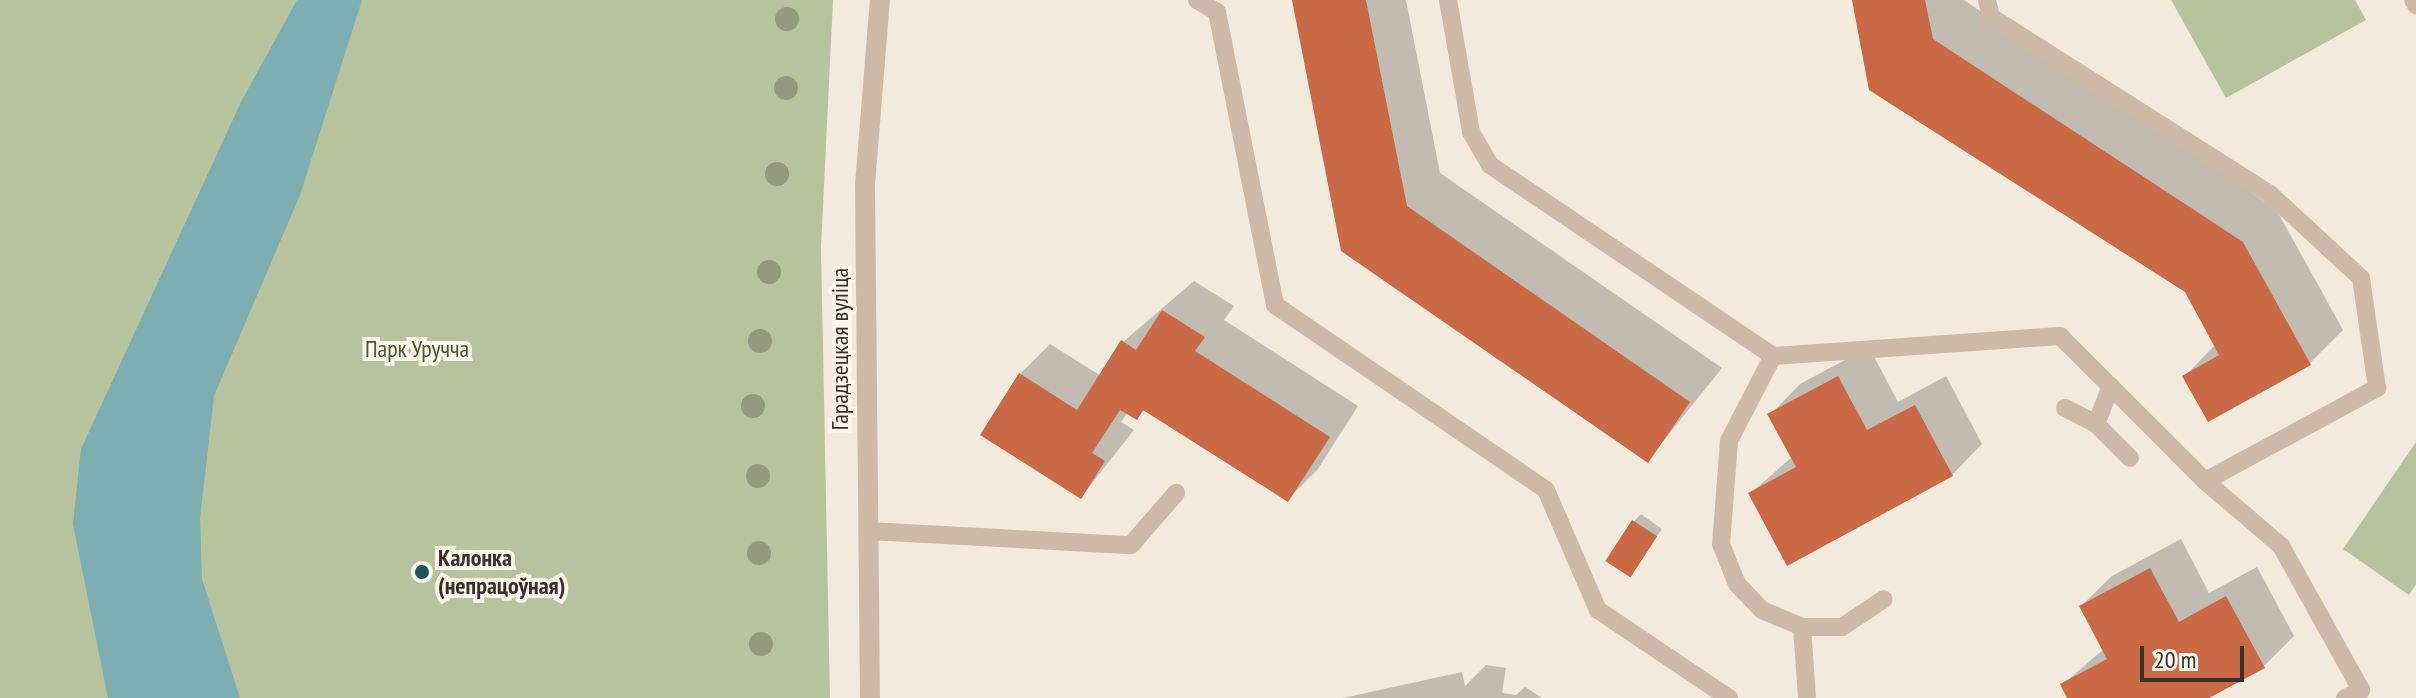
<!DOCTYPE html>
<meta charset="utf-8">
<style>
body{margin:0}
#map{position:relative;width:2416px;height:698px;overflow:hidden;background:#f3eade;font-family:"PT Sans Narrow",sans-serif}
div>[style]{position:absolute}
.green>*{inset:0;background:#b6c39d}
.water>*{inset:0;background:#7caeb2}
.shadow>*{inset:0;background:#0003}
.building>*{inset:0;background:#c96946;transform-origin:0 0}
.service>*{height:18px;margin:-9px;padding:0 9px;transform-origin:9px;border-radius:9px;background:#ccbaa9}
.tertiary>*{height:20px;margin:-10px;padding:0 10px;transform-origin:10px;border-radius:10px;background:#ccbaa9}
.trees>*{width:24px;height:24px;margin:-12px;border-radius:50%;background:#949a7c}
.dots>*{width:22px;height:22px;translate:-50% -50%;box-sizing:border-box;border:4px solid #fbf4eb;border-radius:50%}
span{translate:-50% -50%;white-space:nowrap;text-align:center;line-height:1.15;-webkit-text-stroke:8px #fbf4eb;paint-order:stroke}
.park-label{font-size:24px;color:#47582c}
.street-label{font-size:24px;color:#392f29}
.poi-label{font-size:24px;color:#392f29;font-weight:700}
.left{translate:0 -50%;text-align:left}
.scale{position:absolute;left:2140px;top:646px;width:104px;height:36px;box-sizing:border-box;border:4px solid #392f29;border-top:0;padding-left:10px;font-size:24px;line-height:28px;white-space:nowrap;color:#392f29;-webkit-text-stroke:6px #fbf4eb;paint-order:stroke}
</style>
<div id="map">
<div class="green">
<div style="clip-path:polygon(0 0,833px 0,821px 248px,830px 698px,0 698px)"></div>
<div style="clip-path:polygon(2171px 0,2355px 0,2366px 20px,2226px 98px)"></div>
<div style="clip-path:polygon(2416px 442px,2416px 584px,2409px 595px,2343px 549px)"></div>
</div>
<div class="water">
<div style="clip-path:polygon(297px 0,362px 0,300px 195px,214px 396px,200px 518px,202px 579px,240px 698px,108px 698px,73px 524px,81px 449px,241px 102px)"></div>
</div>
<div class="shadow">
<div style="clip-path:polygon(1294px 0,1406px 0,1440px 173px,1722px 368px,1648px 460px,1343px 249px)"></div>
<div style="clip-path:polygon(1854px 0,1964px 0,2276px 209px,2343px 330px,2310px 363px,2185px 376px,2216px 344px,2186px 291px)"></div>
<div style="clip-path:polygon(1194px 281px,1234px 306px,1224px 320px,1358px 406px,1318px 469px,1288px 499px,1145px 409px,1137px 418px,1128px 412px,1121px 422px,1134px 430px,1081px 497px,1020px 374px,1050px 344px,1101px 376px,1123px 342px)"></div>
<div style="clip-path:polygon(1869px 347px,1898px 402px,1946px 376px,1982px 444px,1952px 475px,1751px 493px,1792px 457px,1770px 415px,1800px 384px)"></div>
<div style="clip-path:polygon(1641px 514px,1662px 529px,1629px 575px,1634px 521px)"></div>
<div style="clip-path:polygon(2181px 539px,2209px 593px,2257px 567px,2294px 636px,2264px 666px,2204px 698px,2070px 698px,2062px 685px,2104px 649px,2081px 606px,2112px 576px)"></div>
<div style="clip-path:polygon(1486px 665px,1506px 668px,1502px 693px,1516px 695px,1525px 687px,1542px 698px,1343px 698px,1462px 672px,1465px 686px)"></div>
</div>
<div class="building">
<div style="clip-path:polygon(1292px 0,1366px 0,1407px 206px,1690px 402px,1648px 463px,1341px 251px)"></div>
<div style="clip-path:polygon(1852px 0,1925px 0,1933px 39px,2243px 242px,2311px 365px,2208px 422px,2182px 376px,2219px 355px,2185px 292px,1869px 90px)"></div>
<div style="clip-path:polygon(1162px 310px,1205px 337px,1195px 351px,1330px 437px,1288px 502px,1143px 410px,1137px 420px,1120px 410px,1092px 453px,1105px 461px,1081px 499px,980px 435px,1019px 373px,1077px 410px,1121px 340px,1136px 350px)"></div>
<div style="clip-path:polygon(1838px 376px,1867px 430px,1915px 405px,1953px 476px,1787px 566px,1748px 493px,1796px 467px,1767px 414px)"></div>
<div style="left:1632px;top:520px;width:30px;height:49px;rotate:33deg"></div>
<div style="clip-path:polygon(2150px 568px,2179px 622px,2226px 596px,2265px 668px,2209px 698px,2067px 698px,2060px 684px,2107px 659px,2079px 606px)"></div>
</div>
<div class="service">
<div style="left:1197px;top:0;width:23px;rotate:31deg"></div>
<div style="left:1217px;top:12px;width:299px;rotate:78.8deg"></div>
<div style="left:1275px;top:305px;width:328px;rotate:34.3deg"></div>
<div style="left:1546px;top:490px;width:131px;rotate:66.6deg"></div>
<div style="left:1598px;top:610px;width:158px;rotate:33.9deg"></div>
<div style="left:1448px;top:0;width:134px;rotate:80.1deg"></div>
<div style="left:1471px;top:132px;width:38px;rotate:60deg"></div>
<div style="left:1490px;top:165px;width:341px;rotate:34deg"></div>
<div style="left:1773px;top:356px;width:288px;rotate:-4deg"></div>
<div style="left:2060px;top:336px;width:205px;rotate:45deg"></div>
<div style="left:2205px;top:481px;width:196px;rotate:-28.4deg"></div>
<div style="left:2377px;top:388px;width:111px;rotate:-98.3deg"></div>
<div style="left:2361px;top:278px;width:124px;rotate:-137.3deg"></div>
<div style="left:2270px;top:194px;width:330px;rotate:-147.6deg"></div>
<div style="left:1991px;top:17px;width:17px;rotate:-103deg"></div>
<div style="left:2413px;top:0;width:6px;rotate:59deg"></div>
<div style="left:1773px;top:356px;width:96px;rotate:117.4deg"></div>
<div style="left:1729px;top:441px;width:103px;rotate:94.4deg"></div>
<div style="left:1721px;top:544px;width:43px;rotate:68.2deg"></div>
<div style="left:1737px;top:584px;width:36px;rotate:46deg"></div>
<div style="left:1762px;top:610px;width:43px;rotate:23deg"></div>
<div style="left:1802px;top:627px;width:40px"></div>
<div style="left:1842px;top:627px;width:50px;rotate:-33.7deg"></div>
<div style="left:2065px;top:408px;width:35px;rotate:27deg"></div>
<div style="left:2096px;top:424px;width:48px;rotate:45deg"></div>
<div style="left:2096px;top:424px;width:41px;rotate:-68.5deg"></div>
<div style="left:2205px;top:481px;width:100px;rotate:40.5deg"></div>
<div style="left:2281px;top:546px;width:165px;rotate:60.9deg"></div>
<div style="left:2361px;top:690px;width:18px;rotate:153deg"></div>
<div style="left:869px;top:531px;width:262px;rotate:3.1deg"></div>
<div style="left:1131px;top:545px;width:69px;rotate:-49.1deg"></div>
<div style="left:1802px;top:627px;width:71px;rotate:86deg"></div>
</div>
<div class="tertiary">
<div style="left:870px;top:698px;width:513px;rotate:-90.56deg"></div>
<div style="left:865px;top:185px;width:186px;rotate:-85.4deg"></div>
</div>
<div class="trees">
<div style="left:787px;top:19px"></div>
<div style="left:786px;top:88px"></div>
<div style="left:777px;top:174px"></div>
<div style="left:769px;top:272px"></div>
<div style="left:760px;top:341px"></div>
<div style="left:753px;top:406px"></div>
<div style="left:758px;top:476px"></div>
<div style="left:759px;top:553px"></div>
<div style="left:761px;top:644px"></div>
</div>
<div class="dots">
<div style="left:422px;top:572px;background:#1d575c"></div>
</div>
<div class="park-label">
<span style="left:417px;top:349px">Парк Уручча</span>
</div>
<div class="street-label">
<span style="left:840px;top:349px;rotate:-90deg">Гарадзецкая вуліца</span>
</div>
<div class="poi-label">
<span class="left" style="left:438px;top:572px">Калонка<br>(непрацоўная)</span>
</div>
<div class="scale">20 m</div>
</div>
